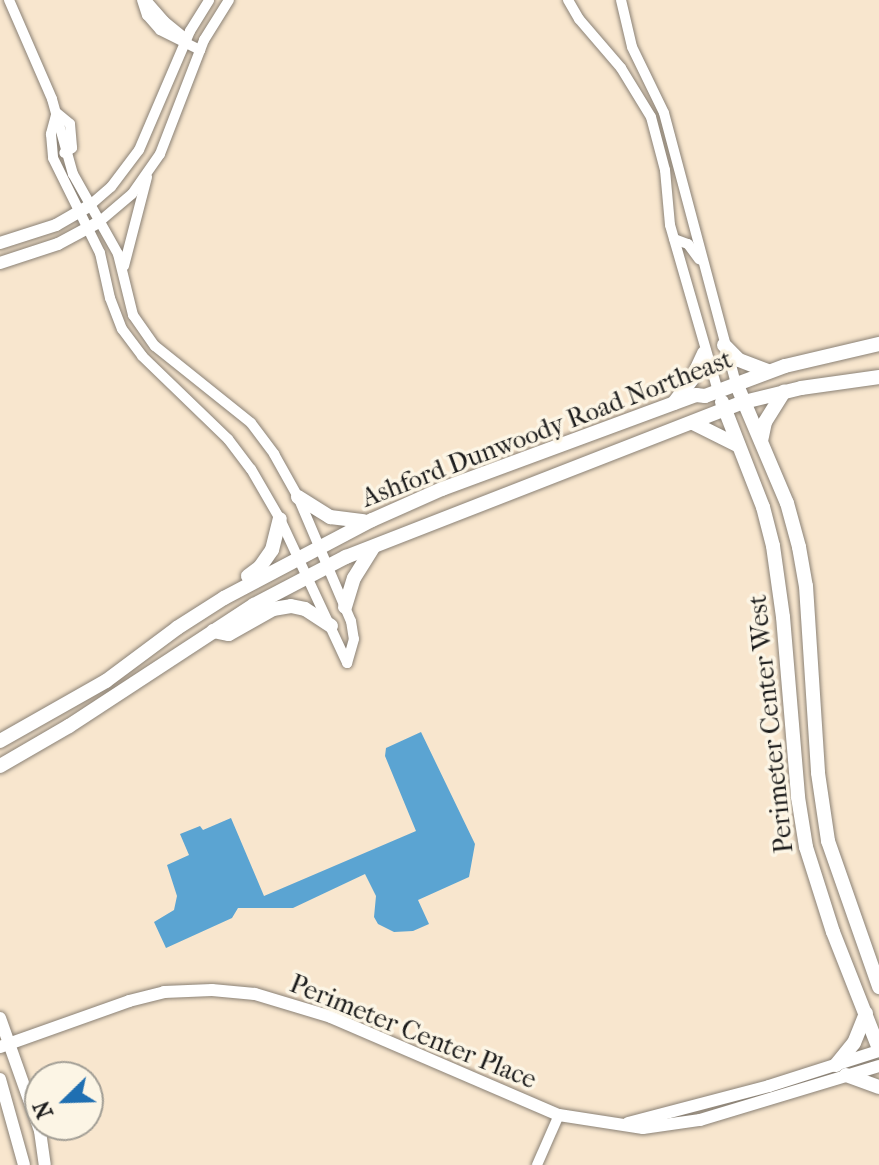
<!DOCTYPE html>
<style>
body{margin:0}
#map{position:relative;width:879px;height:1165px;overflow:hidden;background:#f8e6ce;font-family:"IM FELL French Canon",serif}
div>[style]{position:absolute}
.water>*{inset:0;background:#5ba4d2}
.roads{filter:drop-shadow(0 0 2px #8a8175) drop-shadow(0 0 2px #8a8175)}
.minor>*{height:10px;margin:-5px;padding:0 5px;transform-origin:5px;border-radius:5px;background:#fff}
.tertiary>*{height:12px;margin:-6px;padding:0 6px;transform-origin:6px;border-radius:6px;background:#fff}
.secondary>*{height:14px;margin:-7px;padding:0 7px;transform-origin:7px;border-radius:7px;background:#fff}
span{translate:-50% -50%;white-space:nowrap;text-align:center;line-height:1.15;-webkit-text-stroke:7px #fcf5e5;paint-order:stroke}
.street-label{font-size:26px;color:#1c1c1c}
.north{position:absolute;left:24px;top:1061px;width:80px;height:80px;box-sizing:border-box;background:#fcf5e5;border:2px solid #a29e95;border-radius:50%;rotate:247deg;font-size:22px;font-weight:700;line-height:32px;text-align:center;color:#1c1c1c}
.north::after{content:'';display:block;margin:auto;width:28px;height:36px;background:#1f6fb2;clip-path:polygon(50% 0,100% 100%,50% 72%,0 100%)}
</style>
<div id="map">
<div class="water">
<div style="clip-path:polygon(421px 732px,475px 844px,469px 877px,418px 900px,429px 924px,413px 931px,394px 932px,378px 924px,374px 917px,376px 896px,365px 874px,293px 908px,238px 908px,232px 918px,166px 948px,154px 922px,174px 910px,177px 896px,167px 865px,189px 855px,180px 834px,200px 826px,203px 830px,231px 818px,264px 896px,416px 831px,385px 756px,386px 748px)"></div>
</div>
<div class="roads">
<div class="minor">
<div style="left:9px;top:0;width:108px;rotate:66.5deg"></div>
<div style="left:52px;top:99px;width:78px;rotate:74.4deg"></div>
<div style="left:73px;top:174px;width:92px;rotate:60.6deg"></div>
<div style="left:118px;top:254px;width:63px;rotate:76.2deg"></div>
<div style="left:133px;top:315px;width:38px;rotate:55deg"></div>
<div style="left:155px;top:346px;width:123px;rotate:38.7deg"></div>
<div style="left:251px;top:423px;width:39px;rotate:53deg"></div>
<div style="left:274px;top:454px;width:49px;rotate:60.8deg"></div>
<div style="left:298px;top:497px;width:135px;rotate:66.9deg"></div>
<div style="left:351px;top:621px;width:18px;rotate:81deg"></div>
<div style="left:354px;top:639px;width:25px;rotate:106deg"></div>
<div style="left:142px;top:0;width:16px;rotate:72deg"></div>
<div style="left:147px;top:15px;width:20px;rotate:49deg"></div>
<div style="left:160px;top:30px;width:45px;rotate:26.6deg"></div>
<div style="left:146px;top:0;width:28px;rotate:49deg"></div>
<div style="left:164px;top:21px;width:28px;rotate:39deg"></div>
<div style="left:568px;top:0;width:22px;rotate:60deg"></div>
<div style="left:579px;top:19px;width:65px;rotate:49.4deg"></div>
<div style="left:621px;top:68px;width:57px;rotate:58.5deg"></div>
<div style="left:651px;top:117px;width:55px;rotate:75.2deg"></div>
<div style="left:665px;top:170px;width:55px;rotate:84.8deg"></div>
<div style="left:670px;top:225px;width:173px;rotate:73.9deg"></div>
<div style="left:621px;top:0;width:48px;rotate:76.8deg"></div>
<div style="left:632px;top:47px;width:73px;rotate:64.1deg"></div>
<div style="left:664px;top:113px;width:279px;rotate:75.1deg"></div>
<div style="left:57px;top:113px;width:17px;rotate:40deg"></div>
<div style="left:70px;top:124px;width:24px;rotate:85deg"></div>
<div style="left:72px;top:148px;width:9px;rotate:148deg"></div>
<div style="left:56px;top:115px;width:20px;rotate:105deg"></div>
<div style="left:51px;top:134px;width:24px;rotate:85deg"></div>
<div style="left:53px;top:158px;width:106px;rotate:63.7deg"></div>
<div style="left:100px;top:253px;width:46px;rotate:77.5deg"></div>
<div style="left:110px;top:298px;width:33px;rotate:69deg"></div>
<div style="left:122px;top:329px;width:34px;rotate:53deg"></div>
<div style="left:142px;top:356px;width:120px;rotate:44deg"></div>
<div style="left:228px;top:439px;width:38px;rotate:53deg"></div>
<div style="left:251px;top:469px;width:58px;rotate:59.9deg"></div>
<div style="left:280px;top:519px;width:159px;rotate:65deg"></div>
<div style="left:89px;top:206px;width:29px;rotate:-41deg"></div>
<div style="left:111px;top:187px;width:46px;rotate:-52.9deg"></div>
<div style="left:139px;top:150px;width:129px;rotate:-66.8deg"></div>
<div style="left:190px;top:31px;width:36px;rotate:-58deg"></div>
<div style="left:99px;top:222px;width:43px;rotate:-40.3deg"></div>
<div style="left:132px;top:194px;width:49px;rotate:-55deg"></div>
<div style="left:160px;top:154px;width:122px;rotate:-68.9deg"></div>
<div style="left:204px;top:40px;width:47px;rotate:-58deg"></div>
<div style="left:674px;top:239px;width:15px;rotate:20deg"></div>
<div style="left:688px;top:244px;width:19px;rotate:54deg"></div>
<div style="left:124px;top:266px;width:92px;rotate:-75.5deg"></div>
<div style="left:537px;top:1165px;width:55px;rotate:-66.3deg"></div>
</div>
<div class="tertiary">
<div style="left:0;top:243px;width:59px;rotate:-17.8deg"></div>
<div style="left:56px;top:225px;width:38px;rotate:-30deg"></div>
<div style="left:0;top:263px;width:61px;rotate:-18.1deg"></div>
<div style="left:58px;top:244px;width:47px;rotate:-28.2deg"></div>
<div style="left:0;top:1018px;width:120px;rotate:70.5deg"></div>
<div style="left:40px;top:1131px;width:34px;rotate:82deg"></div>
<div style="left:0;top:1047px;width:137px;rotate:-19.6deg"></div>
<div style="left:129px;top:1001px;width:36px;rotate:-14deg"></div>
<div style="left:164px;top:992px;width:48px;rotate:-2.4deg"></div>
<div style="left:212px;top:990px;width:43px;rotate:5.3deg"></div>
<div style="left:255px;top:994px;width:79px;rotate:16.8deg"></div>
<div style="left:331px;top:1017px;width:248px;rotate:23.3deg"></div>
<div style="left:559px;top:1115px;width:85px;rotate:8.8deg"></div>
<div style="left:643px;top:1128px;width:58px;rotate:-8deg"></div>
<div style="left:700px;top:1120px;width:187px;rotate:-16.8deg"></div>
<div style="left:0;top:1079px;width:89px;rotate:74.4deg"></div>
<div style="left:628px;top:1123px;width:146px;rotate:-14.7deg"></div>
<div style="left:769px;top:1086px;width:115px;rotate:-17.7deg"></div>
</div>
<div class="secondary">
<div style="left:724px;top:345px;width:21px;rotate:45deg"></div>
<div style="left:739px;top:360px;width:31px;rotate:21deg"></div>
<div style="left:736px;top:383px;width:130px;rotate:67deg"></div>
<div style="left:787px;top:503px;width:46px;rotate:74.7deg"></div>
<div style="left:799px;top:547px;width:40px;rotate:80deg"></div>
<div style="left:806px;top:586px;width:187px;rotate:86.3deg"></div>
<div style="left:818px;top:773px;width:69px;rotate:81.6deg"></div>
<div style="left:828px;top:841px;width:155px;rotate:70.7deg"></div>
<div style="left:722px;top:402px;width:113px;rotate:68.7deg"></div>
<div style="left:763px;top:507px;width:40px;rotate:75.6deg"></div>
<div style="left:773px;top:546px;width:72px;rotate:82deg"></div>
<div style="left:783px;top:617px;width:181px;rotate:85.2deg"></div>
<div style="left:798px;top:797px;width:51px;rotate:80.9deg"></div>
<div style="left:806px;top:847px;width:89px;rotate:72.4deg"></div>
<div style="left:833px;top:932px;width:126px;rotate:68.5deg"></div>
<div style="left:674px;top:403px;width:30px;rotate:-53deg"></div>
<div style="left:692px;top:379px;width:29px;rotate:-65deg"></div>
<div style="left:693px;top:423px;width:51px;rotate:26.6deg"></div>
<div style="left:761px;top:441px;width:19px;rotate:-78deg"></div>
<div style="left:765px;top:422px;width:36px;rotate:-58deg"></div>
<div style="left:298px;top:497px;width:38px;rotate:32deg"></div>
<div style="left:330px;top:517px;width:34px;rotate:7deg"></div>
<div style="left:248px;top:576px;width:15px;rotate:-37deg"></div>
<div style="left:260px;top:567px;width:21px;rotate:-55deg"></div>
<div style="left:272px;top:550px;width:32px;rotate:-76deg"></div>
<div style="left:345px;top:607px;width:30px;rotate:-73deg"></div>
<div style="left:354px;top:578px;width:36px;rotate:-58deg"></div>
<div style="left:213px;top:631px;width:16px;rotate:11deg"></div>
<div style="left:229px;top:634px;width:51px;rotate:-29.6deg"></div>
<div style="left:273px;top:609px;width:18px;rotate:-9deg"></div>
<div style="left:291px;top:606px;width:14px;rotate:12deg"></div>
<div style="left:305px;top:609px;width:31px;rotate:33deg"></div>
<div style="left:0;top:741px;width:122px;rotate:-29.5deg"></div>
<div style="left:106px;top:681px;width:89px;rotate:-36.7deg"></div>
<div style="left:177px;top:628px;width:56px;rotate:-32.6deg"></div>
<div style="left:224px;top:598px;width:167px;rotate:-27.8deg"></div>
<div style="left:372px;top:520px;width:77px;rotate:-23.9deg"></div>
<div style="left:442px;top:489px;width:271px;rotate:-20.3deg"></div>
<div style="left:696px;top:395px;width:9px;rotate:6deg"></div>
<div style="left:705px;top:396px;width:85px;rotate:-20.6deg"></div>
<div style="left:785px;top:366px;width:97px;rotate:-13.2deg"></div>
<div style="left:0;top:766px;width:80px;rotate:-30.1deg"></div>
<div style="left:69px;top:726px;width:221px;rotate:-33.2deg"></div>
<div style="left:254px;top:605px;width:104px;rotate:-27.6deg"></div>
<div style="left:346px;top:557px;width:427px;rotate:-21.3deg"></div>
<div style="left:744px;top:402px;width:59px;rotate:-13.8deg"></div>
<div style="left:801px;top:388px;width:79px;rotate:-8deg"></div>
<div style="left:836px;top:1065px;width:28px;rotate:-51deg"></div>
<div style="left:854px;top:1043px;width:32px;rotate:-68deg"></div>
<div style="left:846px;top:1075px;width:35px;rotate:20deg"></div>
</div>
</div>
<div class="street-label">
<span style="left:547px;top:429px;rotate:-21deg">Ashford Dunwoody Road Northeast</span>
<span style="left:771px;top:724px;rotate:-96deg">Perimeter Center West</span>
<span style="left:413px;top:1032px;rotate:22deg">Perimeter Center Place</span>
</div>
<div class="north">N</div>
</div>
